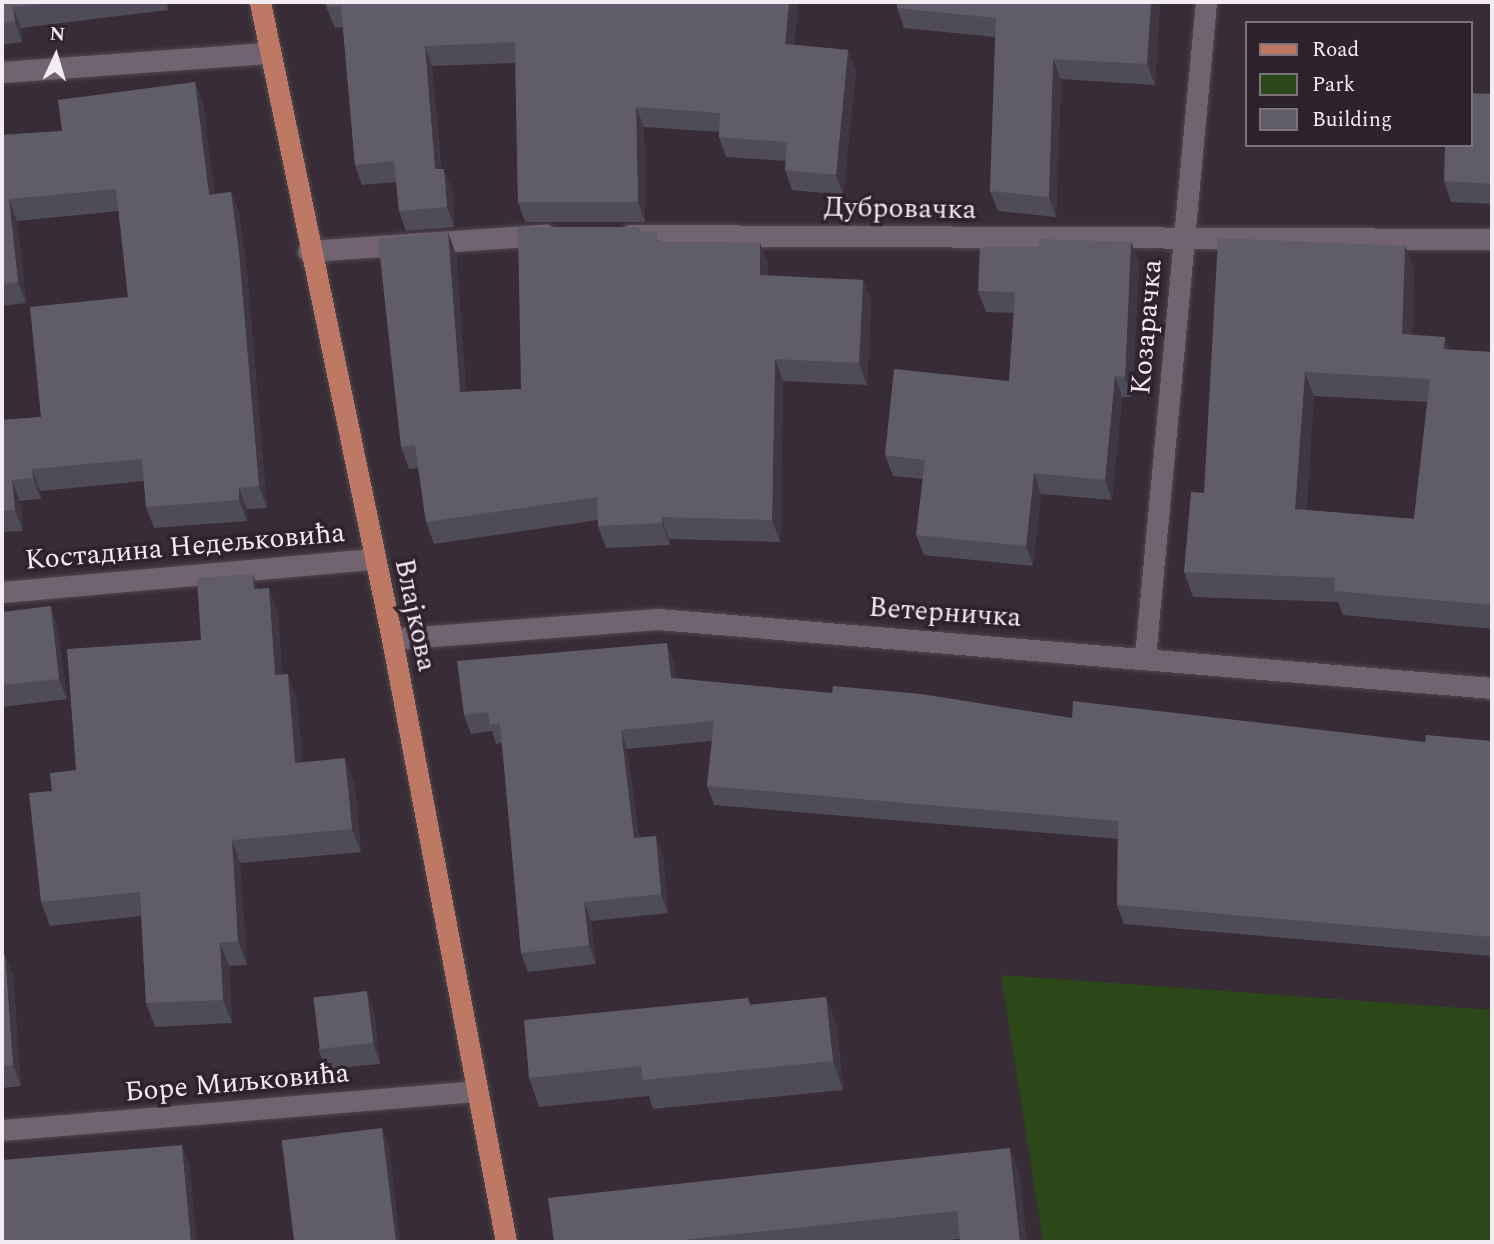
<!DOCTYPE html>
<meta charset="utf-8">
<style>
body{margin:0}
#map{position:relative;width:1494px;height:1244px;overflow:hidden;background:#382c36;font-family:Spectral,serif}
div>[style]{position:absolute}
.green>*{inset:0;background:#2c4718}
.roads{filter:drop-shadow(0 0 2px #524851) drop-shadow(0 0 2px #524851)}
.minor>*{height:21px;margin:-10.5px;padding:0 10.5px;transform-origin:10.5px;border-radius:10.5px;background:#71636f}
.major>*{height:21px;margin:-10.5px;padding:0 10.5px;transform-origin:10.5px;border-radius:10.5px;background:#bd7964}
.wall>*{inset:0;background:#4f4b59}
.shaded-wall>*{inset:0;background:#3f3744}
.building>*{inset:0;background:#615c69;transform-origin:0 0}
span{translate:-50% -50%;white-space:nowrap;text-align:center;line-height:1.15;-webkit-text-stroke:7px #2e222c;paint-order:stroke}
.street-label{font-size:28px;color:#f4ecf3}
.frame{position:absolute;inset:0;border:4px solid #f4ecf3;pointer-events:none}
.legend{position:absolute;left:1245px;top:21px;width:228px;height:126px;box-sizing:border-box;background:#2e222c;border:2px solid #7d737c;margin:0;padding:9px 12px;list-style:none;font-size:21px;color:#f4ecf3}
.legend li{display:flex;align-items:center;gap:14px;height:35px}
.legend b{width:35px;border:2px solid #7d737c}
.north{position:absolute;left:21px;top:21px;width:70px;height:70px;-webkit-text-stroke:5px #2e222c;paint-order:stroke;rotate:4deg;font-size:19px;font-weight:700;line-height:28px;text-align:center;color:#f4ecf3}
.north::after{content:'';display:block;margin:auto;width:24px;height:32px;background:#f4ecf3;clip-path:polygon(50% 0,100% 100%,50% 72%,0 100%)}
</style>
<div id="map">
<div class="green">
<div style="clip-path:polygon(1001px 975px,1492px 1010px,1492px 1242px,1043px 1242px)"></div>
</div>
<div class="roads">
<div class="minor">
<div style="left:2px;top:72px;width:269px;rotate:-4.1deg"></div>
<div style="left:630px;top:235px;width:862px;rotate:0.27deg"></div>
<div style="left:308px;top:251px;width:238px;rotate:-3.9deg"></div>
<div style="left:2px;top:592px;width:373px;rotate:-5.1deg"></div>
<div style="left:392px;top:639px;width:267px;rotate:-4.3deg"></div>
<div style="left:658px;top:619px;width:837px;rotate:4.73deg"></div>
<div style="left:1145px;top:657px;width:658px;rotate:-84.68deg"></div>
<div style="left:2px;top:1130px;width:476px;rotate:-4.7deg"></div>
</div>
<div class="major">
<div style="left:260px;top:2px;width:651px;rotate:78.29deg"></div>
<div style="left:392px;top:639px;width:614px;rotate:79.29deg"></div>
</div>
</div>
<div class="wall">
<div style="clip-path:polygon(2px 2px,167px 2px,168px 10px,21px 28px,22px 42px,2px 45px)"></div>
<div style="clip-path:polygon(324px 2px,798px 2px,794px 45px,848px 50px,856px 71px,843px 195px,792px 190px,785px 170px,786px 161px,726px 157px,719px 137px,719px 132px,644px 127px,645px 222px,525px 222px,518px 202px,515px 63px,432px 66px,441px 169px,452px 189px,454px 227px,406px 231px,399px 211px,396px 182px,362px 185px,355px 165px,343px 27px,335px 28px)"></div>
<div style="clip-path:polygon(1160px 2px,1155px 85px,1061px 79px,1056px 217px,998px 211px,990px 191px,995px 37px,904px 28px,897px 8px)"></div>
<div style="clip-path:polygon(195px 82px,203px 104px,214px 194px,231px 192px,239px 213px,247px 273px,267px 508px,247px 509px,247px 521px,154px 528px,146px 507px,144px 481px,40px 491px,41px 499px,20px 501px,23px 531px,2px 532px,2px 420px,41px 417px,128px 297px,119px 211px,17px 221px,26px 303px,2px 306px,2px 135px,62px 131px)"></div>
<div style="clip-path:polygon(1492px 94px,1492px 204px,1451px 202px,1444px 181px)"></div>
<div style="clip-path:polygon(638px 227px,640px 232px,661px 242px,760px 243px,768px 265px,768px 276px,863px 280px,871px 302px,867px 385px,783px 381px,780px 542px,669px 539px,670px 545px,606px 548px,598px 526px,598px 520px,434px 544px,426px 522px,418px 468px,409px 469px,401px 447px,448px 232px,456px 254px,466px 392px,521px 389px)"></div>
<div style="clip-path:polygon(1131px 242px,1139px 263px,1132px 397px,1122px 397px,1112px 500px,1041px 494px,1033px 566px,924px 555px,916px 535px,923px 479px,893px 476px,885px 455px,1009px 381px,1014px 313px,986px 312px,978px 291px,1039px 247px)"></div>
<div style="clip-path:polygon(evenodd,1405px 246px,1414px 270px,1412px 335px,1450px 350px,1492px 352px,1492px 629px,1343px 615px,1338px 602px,1193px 597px,1184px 572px,1204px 493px,1405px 246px,1314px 396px,1427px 402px,1414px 519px,1306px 510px,1314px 396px)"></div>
<div style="clip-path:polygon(258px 589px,278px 612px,282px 675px,297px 698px,302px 762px,354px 781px,361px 852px,240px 863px,247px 965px,229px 966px,232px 1023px,155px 1027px,146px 1003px,141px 916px,50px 926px,41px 902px,52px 791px,76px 770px,201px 640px)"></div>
<div style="clip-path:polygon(2px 612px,58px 627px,67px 699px,2px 707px)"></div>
<div style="clip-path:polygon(674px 662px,676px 678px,1072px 718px,1425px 742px,1492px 741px,1492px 956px,1124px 924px,1117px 905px,1118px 839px,714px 805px,707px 786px,712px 741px,627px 749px,639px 838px,663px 855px,668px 913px,591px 921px,596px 964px,528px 972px,521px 953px,502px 743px,496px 744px,492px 731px,471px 734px,464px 715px)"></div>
<div style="clip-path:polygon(2px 955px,5px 955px,13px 976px,21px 1086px,2px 1088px)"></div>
<div style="clip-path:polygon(826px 997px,837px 1026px,843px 1090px,653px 1109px,649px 1096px,539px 1107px,529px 1078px,748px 998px,751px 1005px)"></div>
<div style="clip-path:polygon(374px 1011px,380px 1064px,326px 1069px,318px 1049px)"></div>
<div style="clip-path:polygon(1020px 1175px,959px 1239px,924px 1242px,554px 1242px)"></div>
</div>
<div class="shaded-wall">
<div style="clip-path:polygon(789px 2px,798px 2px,792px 64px,785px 44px)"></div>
<div style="clip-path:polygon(1151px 2px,1160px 2px,1155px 85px,1147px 64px)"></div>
<div style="clip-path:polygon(13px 7px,21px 28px,22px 42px,15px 21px)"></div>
<div style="clip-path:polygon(425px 46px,432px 66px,442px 190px,435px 169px)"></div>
<div style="clip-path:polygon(848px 50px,856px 71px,843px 195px,836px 175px)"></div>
<div style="clip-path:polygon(1053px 59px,1061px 79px,1056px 217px,1049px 197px)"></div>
<div style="clip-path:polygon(195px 82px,203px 104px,217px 216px,209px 195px)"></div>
<div style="clip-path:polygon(636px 107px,644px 127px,645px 222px,638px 202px)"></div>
<div style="clip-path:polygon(444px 169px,452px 189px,454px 227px,447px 207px)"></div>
<div style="clip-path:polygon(231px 192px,239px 213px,247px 273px,267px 508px,259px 486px)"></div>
<div style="clip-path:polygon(9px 199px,17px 221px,26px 303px,18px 282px)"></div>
<div style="clip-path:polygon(448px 232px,456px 254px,468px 414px,460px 392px)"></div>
<div style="clip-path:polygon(1131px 242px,1139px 263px,1132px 397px,1125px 377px)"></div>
<div style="clip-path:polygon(760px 243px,768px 265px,768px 297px,760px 275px)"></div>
<div style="clip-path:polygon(1405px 246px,1414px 270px,1411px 358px,1402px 334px)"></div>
<div style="clip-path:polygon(863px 280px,871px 302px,867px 385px,859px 363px)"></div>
<div style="clip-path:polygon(1445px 337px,1454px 361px,1444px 349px)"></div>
<div style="clip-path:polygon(775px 359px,783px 381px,780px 542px,772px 520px)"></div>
<div style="clip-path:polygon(1305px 372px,1314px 396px,1304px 533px,1295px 509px)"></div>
<div style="clip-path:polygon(1115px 376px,1122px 397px,1112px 500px,1105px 480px)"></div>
<div style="clip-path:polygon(32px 469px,40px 491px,41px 499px,33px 478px)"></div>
<div style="clip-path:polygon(1034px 473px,1041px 494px,1033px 566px,1026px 546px)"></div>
<div style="clip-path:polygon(12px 480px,20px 501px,23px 531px,15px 510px)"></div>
<div style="clip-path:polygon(239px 488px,247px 509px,247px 521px,239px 500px)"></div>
<div style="clip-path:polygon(661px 517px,669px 539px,670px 545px,662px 523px)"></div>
<div style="clip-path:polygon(253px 574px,261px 598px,254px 589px)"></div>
<div style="clip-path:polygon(269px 588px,278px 612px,284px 699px,275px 675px)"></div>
<div style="clip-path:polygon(51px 606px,58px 627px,67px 699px,59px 679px)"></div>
<div style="clip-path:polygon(667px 643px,674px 662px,678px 696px,671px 678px)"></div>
<div style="clip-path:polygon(288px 674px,297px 698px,304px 786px,295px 763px)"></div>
<div style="clip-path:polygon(621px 730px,627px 749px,641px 857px,634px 838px)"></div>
<div style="clip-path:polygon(345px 758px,354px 781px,361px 852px,352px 829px)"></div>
<div style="clip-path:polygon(656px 836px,663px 855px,668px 913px,661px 894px)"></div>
<div style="clip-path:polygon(232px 840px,240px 863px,247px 965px,238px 941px)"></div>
<div style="clip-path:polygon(584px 902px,591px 921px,596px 964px,589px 945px)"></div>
<div style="clip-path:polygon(220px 943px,229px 966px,232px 1023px,223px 1000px)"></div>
<div style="clip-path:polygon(5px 955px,13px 976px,21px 1086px,13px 1065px)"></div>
<div style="clip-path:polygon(367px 991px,374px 1011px,380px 1064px,373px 1043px)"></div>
<div style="clip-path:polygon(826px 997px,837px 1026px,843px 1090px,833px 1061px)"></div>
<div style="clip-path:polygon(382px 1128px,390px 1149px,400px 1242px,395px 1242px)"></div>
<div style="clip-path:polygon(182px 1145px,190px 1167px,197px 1242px,191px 1242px)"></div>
<div style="clip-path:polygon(1010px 1148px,1020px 1175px,1027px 1242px,1020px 1242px)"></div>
</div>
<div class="building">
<div style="clip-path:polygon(2px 2px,60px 2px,13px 7px,15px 21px,2px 23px)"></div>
<div style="clip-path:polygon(325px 2px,789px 2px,785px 44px,848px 50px,836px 175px,785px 170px,787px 142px,719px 137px,720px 113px,636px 107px,638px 202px,518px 202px,515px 42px,425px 46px,435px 169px,444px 169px,447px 207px,399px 211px,394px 161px,355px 165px,341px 6px,328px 7px)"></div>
<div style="clip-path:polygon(897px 2px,1151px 2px,1147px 64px,1053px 59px,1049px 197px,990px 191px,996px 18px,897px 8px)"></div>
<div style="clip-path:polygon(195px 82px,209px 195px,231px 192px,239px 252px,259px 486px,239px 488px,239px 500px,146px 507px,142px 459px,32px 469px,33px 478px,12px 480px,15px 510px,2px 511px,2px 420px,41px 417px,30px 307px,128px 297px,116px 189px,9px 199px,18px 282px,2px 284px,2px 135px,62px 131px,58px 100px)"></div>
<div style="clip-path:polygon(1471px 93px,1492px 94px,1492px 184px,1444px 181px,1445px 145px,1471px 145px)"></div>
<div style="clip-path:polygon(518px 227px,638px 227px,638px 232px,657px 232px,657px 242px,760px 243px,760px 275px,863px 280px,859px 363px,775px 359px,772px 520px,661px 517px,662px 523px,598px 526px,597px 497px,426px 522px,415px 445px,401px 447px,378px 239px,448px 232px,460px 392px,521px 389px)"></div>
<div style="clip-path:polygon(evenodd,1218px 238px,1405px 246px,1402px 334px,1445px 337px,1444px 349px,1492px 352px,1492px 605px,1334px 591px,1335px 578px,1184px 572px,1191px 492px,1204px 493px,1218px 238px,1305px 372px,1430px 379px,1414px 519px,1295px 509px,1305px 372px)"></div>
<div style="clip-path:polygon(1040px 239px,1131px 242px,1125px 377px,1115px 376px,1105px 480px,1034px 473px,1026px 546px,916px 535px,925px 460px,885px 455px,894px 369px,1009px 381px,1015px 292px,978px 291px,980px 247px,1039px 247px)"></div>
<div style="clip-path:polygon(253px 574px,254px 589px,269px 588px,275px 675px,288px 674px,295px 763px,345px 758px,352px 829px,232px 840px,238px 941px,220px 943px,223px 1000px,146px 1003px,140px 892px,41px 902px,29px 793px,52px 791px,50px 773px,76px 770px,67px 649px,201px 640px,197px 578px)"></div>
<div style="clip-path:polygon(51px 606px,59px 679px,2px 685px,2px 612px)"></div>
<div style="clip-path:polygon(667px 643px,671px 678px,832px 693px,833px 686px,921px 694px,1072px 718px,1073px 701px,1425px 742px,1426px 735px,1492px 741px,1492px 937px,1117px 905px,1118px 821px,707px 786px,714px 721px,621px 730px,634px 838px,656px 836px,661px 894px,584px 902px,589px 945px,521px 953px,500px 723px,490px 725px,488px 712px,464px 715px,457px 661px)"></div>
<div style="clip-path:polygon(2px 955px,5px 955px,13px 1065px,2px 1066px)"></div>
<div style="left:367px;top:991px;width:52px;height:54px;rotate:83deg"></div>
<div style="clip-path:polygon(826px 997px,833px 1061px,643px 1080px,641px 1066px,529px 1078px,524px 1020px,748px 998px,749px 1005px)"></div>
<div style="left:382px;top:1128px;width:115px;height:101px;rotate:83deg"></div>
<div style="clip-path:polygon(182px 1145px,191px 1242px,2px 1242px,2px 1160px)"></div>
<div style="clip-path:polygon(1010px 1148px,1020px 1242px,960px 1242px,957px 1211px,663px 1242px,554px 1242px,548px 1198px)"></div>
</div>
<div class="street-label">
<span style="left:900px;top:209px;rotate:1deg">Дубровачка</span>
<span style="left:1147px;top:327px;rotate:-85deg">Козарачка</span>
<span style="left:185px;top:547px;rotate:-5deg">Костадина Недељковића</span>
<span style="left:945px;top:613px;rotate:4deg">Ветерничка</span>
<span style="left:415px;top:615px;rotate:78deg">Влајкова</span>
<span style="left:237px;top:1083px;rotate:-5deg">Боре Миљковића</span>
</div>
<div class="frame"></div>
<ul class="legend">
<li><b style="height:9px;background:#bd7964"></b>Road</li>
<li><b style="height:19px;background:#2c4718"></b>Park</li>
<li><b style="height:19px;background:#615c69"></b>Building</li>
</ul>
<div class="north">N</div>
</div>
